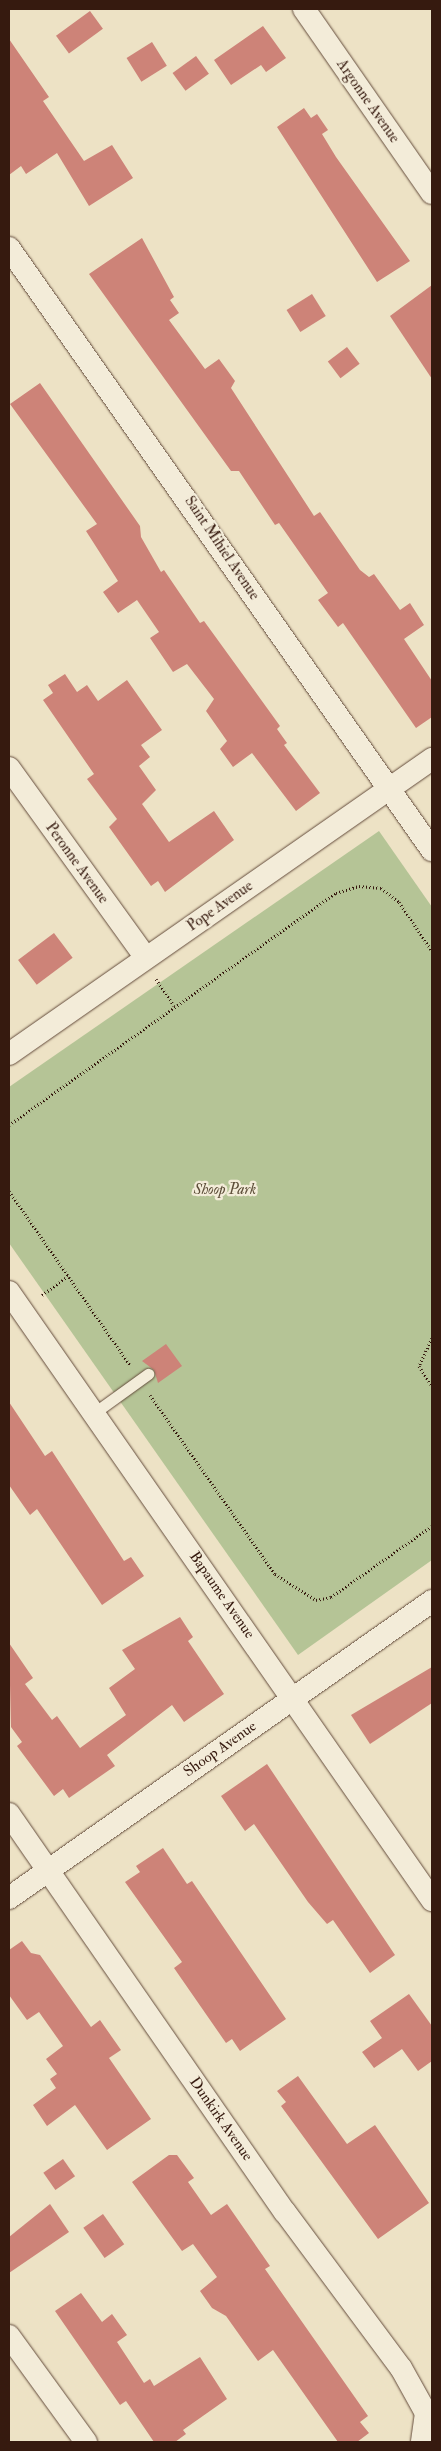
<!DOCTYPE html>
<style>
body{margin:0}
#map{position:relative;width:441px;height:2451px;overflow:hidden;background:#ede2c5;font-family:"IM FELL Double Pica",serif}
div>[style]{position:absolute}
.green>*{inset:0;background:#b5c496}
.building>*{inset:0;background:#cd8378;transform-origin:0 0}
.path>*{height:3px;margin-top:-1.5px;transform-origin:0;background:repeating-linear-gradient(90deg,#361a0f 0 1px,transparent 0 3.5px)}
.roads{filter:drop-shadow(0 0 1px #644c3c) drop-shadow(0 0 1px #644c3c)}
.service>*{height:11px;margin:-5.5px;padding:0 5.5px;transform-origin:5.5px;border-radius:5.5px;background:#f3ecd9}
.minor>*{height:22px;margin:-11px;padding:0 11px;transform-origin:11px;border-radius:11px;background:#f3ecd9}
span{translate:-50% -50%;white-space:nowrap;text-align:center;line-height:1.15;-webkit-text-stroke:4.5px #f3ecd9;paint-order:stroke}
.street-label{font-size:15px;color:#361a0f}
.park-label{font-size:15px;color:#5c4d38;font-style:italic}
.frame{position:absolute;inset:0;border:10px solid #361a0f;pointer-events:none}
</style>
<div id="map">
<div class="green">
<div style="clip-path:polygon(379px 831px,432px 907px,432px 1560px,298px 1655px,9px 1243px,9px 1087px)"></div>
</div>
<div class="building">
<div style="left:90px;top:11px;width:22px;height:42px;rotate:54deg"></div>
<div style="clip-path:polygon(263px 26px,286px 58px,266px 72px,261px 65px,231px 85px,214px 60px)"></div>
<div style="clip-path:polygon(9px 39px,49px 97px,43px 101px,84px 161px,112px 145px,133px 178px,89px 206px,57px 153px,26px 174px,21px 166px,9px 175px)"></div>
<div style="left:152px;top:42px;width:28px;height:30px;rotate:58deg"></div>
<div style="left:196px;top:56px;width:22px;height:29px;rotate:54deg"></div>
<div style="clip-path:polygon(304px 108px,311px 118px,317px 114px,328px 130px,322px 134px,336px 157px,410px 261px,377px 282px,277px 127px)"></div>
<div style="clip-path:polygon(142px 238px,174px 297px,170px 300px,179px 313px,169px 320px,205px 369px,219px 359px,235px 381px,231px 388px,314px 516px,320px 512px,360px 570px,369px 577px,374px 574px,400px 610px,410px 603px,424px 625px,404px 639px,432px 681px,432px 717px,416px 728px,343px 623px,338px 627px,318px 600px,328px 593px,279px 523px,275px 525px,239px 471px,231px 471px,89px 274px)"></div>
<div style="clip-path:polygon(432px 285px,432px 379px,390px 316px)"></div>
<div style="left:312px;top:294px;width:26px;height:30px;rotate:58deg"></div>
<div style="left:347px;top:347px;width:21px;height:24px;rotate:53deg"></div>
<div style="clip-path:polygon(40px 383px,140px 526px,141px 537px,161px 572px,164px 570px,200px 623px,204px 621px,280px 726px,277px 729px,287px 743px,284px 745px,320px 793px,296px 811px,252px 753px,233px 767px,220px 749px,227px 741px,206px 711px,214px 699px,187px 664px,173px 672px,150px 638px,159px 632px,137px 600px,118px 613px,103px 592px,118px 581px,86px 531px,97px 524px,10px 404px)"></div>
<div style="clip-path:polygon(65px 674px,77px 692px,87px 685px,98px 701px,127px 680px,162px 730px,141px 745px,150px 757px,139px 766px,156px 790px,142px 804px,169px 842px,214px 811px,234px 840px,165px 892px,158px 881px,151px 886px,109px 827px,117px 819px,87px 779px,94px 774px,43px 700px,53px 693px,48px 685px)"></div>
<div style="left:54px;top:933px;width:31px;height:45px;rotate:53deg"></div>
<div style="clip-path:polygon(166px 1344px,182px 1366px,158px 1383px,154px 1370px,142px 1361px)"></div>
<div style="clip-path:polygon(9px 1402px,45px 1456px,52px 1451px,124px 1561px,131px 1557px,144px 1576px,102px 1605px,37px 1509px,30px 1515px,9px 1485px)"></div>
<div style="clip-path:polygon(180px 1617px,193px 1637px,188px 1641px,224px 1694px,184px 1722px,172px 1705px,107px 1755px,115px 1766px,69px 1798px,63px 1789px,54px 1796px,17px 1746px,22px 1742px,11px 1727px,9px 1643px,33px 1678px,25px 1684px,52px 1720px,57px 1716px,80px 1748px,126px 1715px,109px 1688px,135px 1669px,122px 1650px)"></div>
<div style="clip-path:polygon(432px 1667px,432px 1703px,370px 1744px,351px 1715px)"></div>
<div style="clip-path:polygon(267px 1764px,395px 1955px,370px 1973px,333px 1920px,327px 1924px,308px 1902px,254px 1824px,245px 1831px,221px 1796px)"></div>
<div style="clip-path:polygon(163px 1848px,187px 1884px,192px 1881px,286px 2019px,240px 2051px,232px 2039px,226px 2043px,174px 1968px,182px 1962px,125px 1882px,140px 1872px,136px 1866px)"></div>
<div style="clip-path:polygon(22px 1941px,31px 1953px,40px 1955px,91px 2027px,100px 2020px,121px 2050px,109px 2058px,151px 2119px,107px 2150px,75px 2105px,47px 2126px,33px 2105px,56px 2088px,50px 2079px,57px 2074px,46px 2059px,63px 2046px,39px 2012px,27px 2020px,9px 1995px,9px 1950px)"></div>
<div style="clip-path:polygon(409px 1994px,432px 2026px,432px 2061px,418px 2071px,402px 2049px,374px 2068px,362px 2052px,382px 2038px,370px 2021px)"></div>
<div style="clip-path:polygon(298px 2076px,347px 2144px,375px 2125px,429px 2203px,378px 2239px,281px 2106px,286px 2102px,277px 2091px)"></div>
<div style="clip-path:polygon(169px 2155px,177px 2155px,194px 2178px,188px 2182px,211px 2215px,227px 2204px,270px 2266px,265px 2269px,368px 2416px,360px 2422px,369px 2433px,357px 2442px,338px 2442px,273px 2350px,258px 2361px,226px 2316px,212px 2308px,200px 2291px,217px 2277px,193px 2244px,182px 2251px,132px 2182px)"></div>
<div style="left:63px;top:2159px;width:21px;height:24px;rotate:55deg"></div>
<div style="clip-path:polygon(50px 2204px,69px 2232px,9px 2273px,9px 2237px)"></div>
<div style="left:103px;top:2214px;width:37px;height:24px;rotate:55deg"></div>
<div style="clip-path:polygon(81px 2293px,102px 2322px,112px 2314px,127px 2335px,117px 2342px,144px 2383px,150px 2379px,154px 2386px,200px 2357px,227px 2399px,183px 2430px,186px 2434px,175px 2442px,154px 2442px,126px 2401px,120px 2405px,55px 2311px)"></div>
</div>
<div class="path">
<div style="left:156px;top:979px;width:32px;rotate:56deg"></div>
<div style="left:9px;top:1125px;width:401px;rotate:-35.4deg"></div>
<div style="left:336px;top:893px;width:24px;rotate:-17deg"></div>
<div style="left:359px;top:886px;width:22px;rotate:5deg"></div>
<div style="left:381px;top:888px;width:23px;rotate:38deg"></div>
<div style="left:399px;top:902px;width:59px;rotate:56deg"></div>
<div style="left:9px;top:1191px;width:212px;rotate:55.2deg"></div>
<div style="left:42px;top:1295px;width:32px;rotate:-36deg"></div>
<div style="left:432px;top:1338px;width:31px;rotate:115deg"></div>
<div style="left:419px;top:1366px;width:24px;rotate:57deg"></div>
<div style="left:150px;top:1395px;width:218px;rotate:55.1deg"></div>
<div style="left:275px;top:1574px;width:49px;rotate:32.4deg"></div>
<div style="left:316px;top:1600px;width:15px;rotate:-11deg"></div>
<div style="left:331px;top:1597px;width:123px;rotate:-35.1deg"></div>
</div>
<div class="roads">
<div class="service">
<div style="left:94px;top:1413px;width:67px;rotate:-35.8deg"></div>
</div>
<div class="minor">
<div style="left:304px;top:9px;width:224px;rotate:55.2deg"></div>
<div style="left:9px;top:248px;width:736px;rotate:54.91deg"></div>
<div style="left:9px;top:768px;width:234px;rotate:54.2deg"></div>
<div style="left:9px;top:1054px;width:516px;rotate:-34.89deg"></div>
<div style="left:9px;top:1292px;width:741px;rotate:55.17deg"></div>
<div style="left:9px;top:1814px;width:484px;rotate:55.3deg"></div>
<div style="left:285px;top:2212px;width:194px;rotate:53.4deg"></div>
<div style="left:401px;top:2368px;width:51px;rotate:60.9deg"></div>
<div style="left:426px;top:2413px;width:29px;rotate:98deg"></div>
<div style="left:9px;top:1898px;width:517px;rotate:-35.07deg"></div>
<div style="left:9px;top:2336px;width:131px;rotate:54deg"></div>
</div>
</div>
<div class="street-label">
<span style="left:368px;top:101px;rotate:55deg">Argonne Avenue</span>
<span style="left:222px;top:548px;rotate:56deg">Saint Mihiel Avenue</span>
<span style="left:77px;top:863px;rotate:54deg">Peronne Avenue</span>
<span style="left:220px;top:906px;rotate:-35deg">Pope Avenue</span>
<span style="left:222px;top:1595px;rotate:55deg">Bapaume Avenue</span>
<span style="left:220px;top:1749px;rotate:-35deg">Shoop Avenue</span>
<span style="left:221px;top:2119px;rotate:55deg">Dunkirk Avenue</span>
</div>
<div class="park-label">
<span style="left:225px;top:1190px">Shoop Park</span>
</div>
<div class="frame"></div>
</div>
